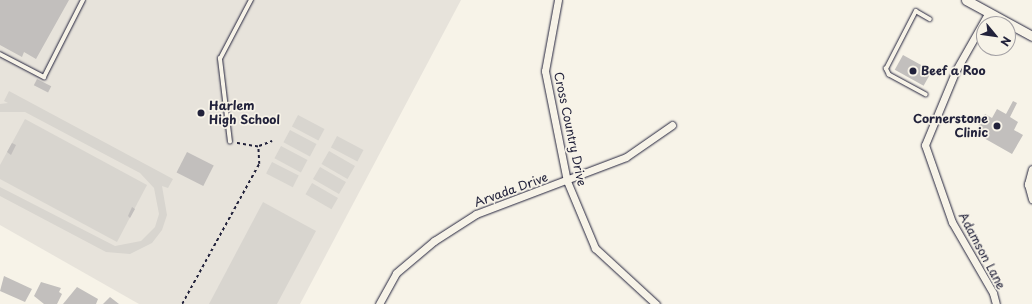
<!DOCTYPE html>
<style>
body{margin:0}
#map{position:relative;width:1032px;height:304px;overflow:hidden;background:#f7f3e8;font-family:"Playpen Sans",sans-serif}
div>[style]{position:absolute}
.built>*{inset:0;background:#e7e3db}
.green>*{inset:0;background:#d8d5cf;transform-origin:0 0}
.building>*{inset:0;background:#c2bfbd;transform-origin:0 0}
.path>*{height:1.5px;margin-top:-0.75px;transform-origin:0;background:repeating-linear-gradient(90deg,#22223b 0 3px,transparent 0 6px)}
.roads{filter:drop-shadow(0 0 1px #22223b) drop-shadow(0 0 1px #22223b)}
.lane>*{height:3.5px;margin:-1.75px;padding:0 1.75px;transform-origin:1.75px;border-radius:1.75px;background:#f7f3e8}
.street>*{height:7px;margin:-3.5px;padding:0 3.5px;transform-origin:3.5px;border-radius:3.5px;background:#f7f3e8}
.secondary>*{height:9px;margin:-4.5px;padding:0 4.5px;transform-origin:4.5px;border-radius:4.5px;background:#f7f3e8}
.dots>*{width:11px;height:11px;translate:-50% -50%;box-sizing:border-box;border:2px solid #f7f3e8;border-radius:50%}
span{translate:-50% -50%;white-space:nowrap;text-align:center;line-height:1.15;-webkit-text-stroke:3.5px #f7f3e8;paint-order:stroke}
.poi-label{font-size:12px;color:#22223b;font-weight:700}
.left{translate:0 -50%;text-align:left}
.right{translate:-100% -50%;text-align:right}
.street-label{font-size:12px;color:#22223b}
.north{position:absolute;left:976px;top:16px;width:40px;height:40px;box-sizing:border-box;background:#f7f3e8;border:1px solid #a29fa3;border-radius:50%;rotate:119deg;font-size:11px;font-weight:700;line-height:16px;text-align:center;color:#22223b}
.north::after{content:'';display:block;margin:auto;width:14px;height:18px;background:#22223b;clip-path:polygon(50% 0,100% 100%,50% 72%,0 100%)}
</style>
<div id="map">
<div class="built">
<div style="clip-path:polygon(0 0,461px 0,300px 304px,139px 304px,0 225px)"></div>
</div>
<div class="green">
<div style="clip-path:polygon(9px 91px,173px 179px,168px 188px,162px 186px,167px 215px,162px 230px,152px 243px,130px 254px,106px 252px,0 196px,0 187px,115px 246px,141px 241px,155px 227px,159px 214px,154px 188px,140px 173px,25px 112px,0 112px,0 104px,8px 103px,4px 101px)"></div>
<div style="left:298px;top:115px;width:30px;height:13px;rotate:28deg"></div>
<div style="clip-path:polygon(25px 119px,147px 185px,117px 242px,0 179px,0 165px)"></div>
<div style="left:290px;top:130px;width:30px;height:14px;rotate:28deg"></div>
<div style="left:337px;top:136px;width:30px;height:13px;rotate:28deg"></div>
<div style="left:281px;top:146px;width:30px;height:14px;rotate:28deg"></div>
<div style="left:329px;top:151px;width:30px;height:15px;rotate:30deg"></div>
<div style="left:272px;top:162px;width:30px;height:13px;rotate:27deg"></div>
<div style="left:320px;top:167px;width:30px;height:14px;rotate:30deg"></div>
<div style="left:312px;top:183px;width:30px;height:13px;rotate:30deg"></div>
<div style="clip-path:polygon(263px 202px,316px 231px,277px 304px,209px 304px)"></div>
</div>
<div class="building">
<div style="clip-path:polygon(0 0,69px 0,36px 59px,24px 52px,22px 57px,0 45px)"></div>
<div style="left:903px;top:55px;width:33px;height:17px;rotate:29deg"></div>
<div style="left:37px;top:79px;width:16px;height:7px;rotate:27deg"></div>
<div style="clip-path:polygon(1013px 101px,1017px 103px,1010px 117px,1018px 122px,1014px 130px,1023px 135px,1012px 154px,975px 133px,985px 114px,992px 118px,997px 109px,1006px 114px)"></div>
<div style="clip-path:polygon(12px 143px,16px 145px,11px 155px,7px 152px)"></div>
<div style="left:187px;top:152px;width:30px;height:23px;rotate:27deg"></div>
<div style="clip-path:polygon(132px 207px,135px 209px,130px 218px,128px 216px)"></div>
<div style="clip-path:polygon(4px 276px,32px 289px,25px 302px,0 291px)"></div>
<div style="clip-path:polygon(41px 282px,61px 288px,59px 292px,62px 294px,57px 304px,44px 304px,34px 296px)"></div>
<div style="clip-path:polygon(77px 287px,98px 299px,96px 304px,63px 304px)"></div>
<div style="clip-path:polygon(110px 297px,119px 304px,103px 304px)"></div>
</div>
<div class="path">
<div style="left:259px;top:146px;width:14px;rotate:-21deg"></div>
<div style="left:182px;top:304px;width:160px;rotate:-61.2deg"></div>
<div style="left:259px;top:164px;width:17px;rotate:-93deg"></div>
<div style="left:258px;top:147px;width:22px;rotate:-170deg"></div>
</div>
<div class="roads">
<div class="lane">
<div style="left:0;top:54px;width:50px;rotate:27.6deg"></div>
<div style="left:44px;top:77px;width:86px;rotate:-63.1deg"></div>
<div style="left:926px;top:95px;width:42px;rotate:-151.6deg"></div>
<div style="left:889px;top:75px;width:7px;rotate:-117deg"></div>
<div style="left:886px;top:69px;width:65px;rotate:-62.7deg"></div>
<div style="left:916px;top:11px;width:16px;rotate:30deg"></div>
<div style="left:230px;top:142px;width:84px;rotate:-96.9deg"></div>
<div style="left:220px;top:59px;width:67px;rotate:-62.3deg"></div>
</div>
<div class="street">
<div style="left:558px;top:0;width:72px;rotate:100.4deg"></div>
<div style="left:545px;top:71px;width:112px;rotate:78.7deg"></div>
<div style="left:567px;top:181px;width:73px;rotate:67.3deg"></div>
<div style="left:595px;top:248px;width:83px;rotate:42.6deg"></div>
<div style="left:989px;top:12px;width:67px;rotate:119.6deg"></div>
<div style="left:956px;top:70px;width:81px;rotate:112.5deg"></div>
<div style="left:925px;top:145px;width:82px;rotate:70.7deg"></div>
<div style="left:952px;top:222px;width:82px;rotate:60deg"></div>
<div style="left:993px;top:293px;width:11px;rotate:75deg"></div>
<div style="left:1032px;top:169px;width:16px;rotate:105deg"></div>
<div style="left:1028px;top:184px;width:16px;rotate:75deg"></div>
<div style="left:379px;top:304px;width:35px;rotate:-61deg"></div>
<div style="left:396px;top:273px;width:50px;rotate:-40.1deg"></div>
<div style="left:434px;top:241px;width:50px;rotate:-32.7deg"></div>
<div style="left:476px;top:214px;width:160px;rotate:-20.8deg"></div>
<div style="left:626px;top:157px;width:56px;rotate:-34.8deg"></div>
</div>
<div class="secondary">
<div style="left:966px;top:0;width:75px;rotate:28.6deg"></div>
</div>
</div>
<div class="dots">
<div style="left:913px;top:71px;background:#22223b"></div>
<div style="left:201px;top:113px;background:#22223b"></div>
<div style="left:997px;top:126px;background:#22223b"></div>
</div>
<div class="poi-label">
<span class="left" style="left:921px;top:71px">Beef a Roo</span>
<span class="left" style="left:209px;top:113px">Harlem<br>High School</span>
<span class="right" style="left:988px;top:126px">Cornerstone<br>Clinic</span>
</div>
<div class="street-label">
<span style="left:570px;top:129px;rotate:78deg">Cross Country Drive</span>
<span style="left:511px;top:190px;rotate:-20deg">Arvada Drive</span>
<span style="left:982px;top:251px;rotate:62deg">Adamson Lane</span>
</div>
<div class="north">N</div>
</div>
